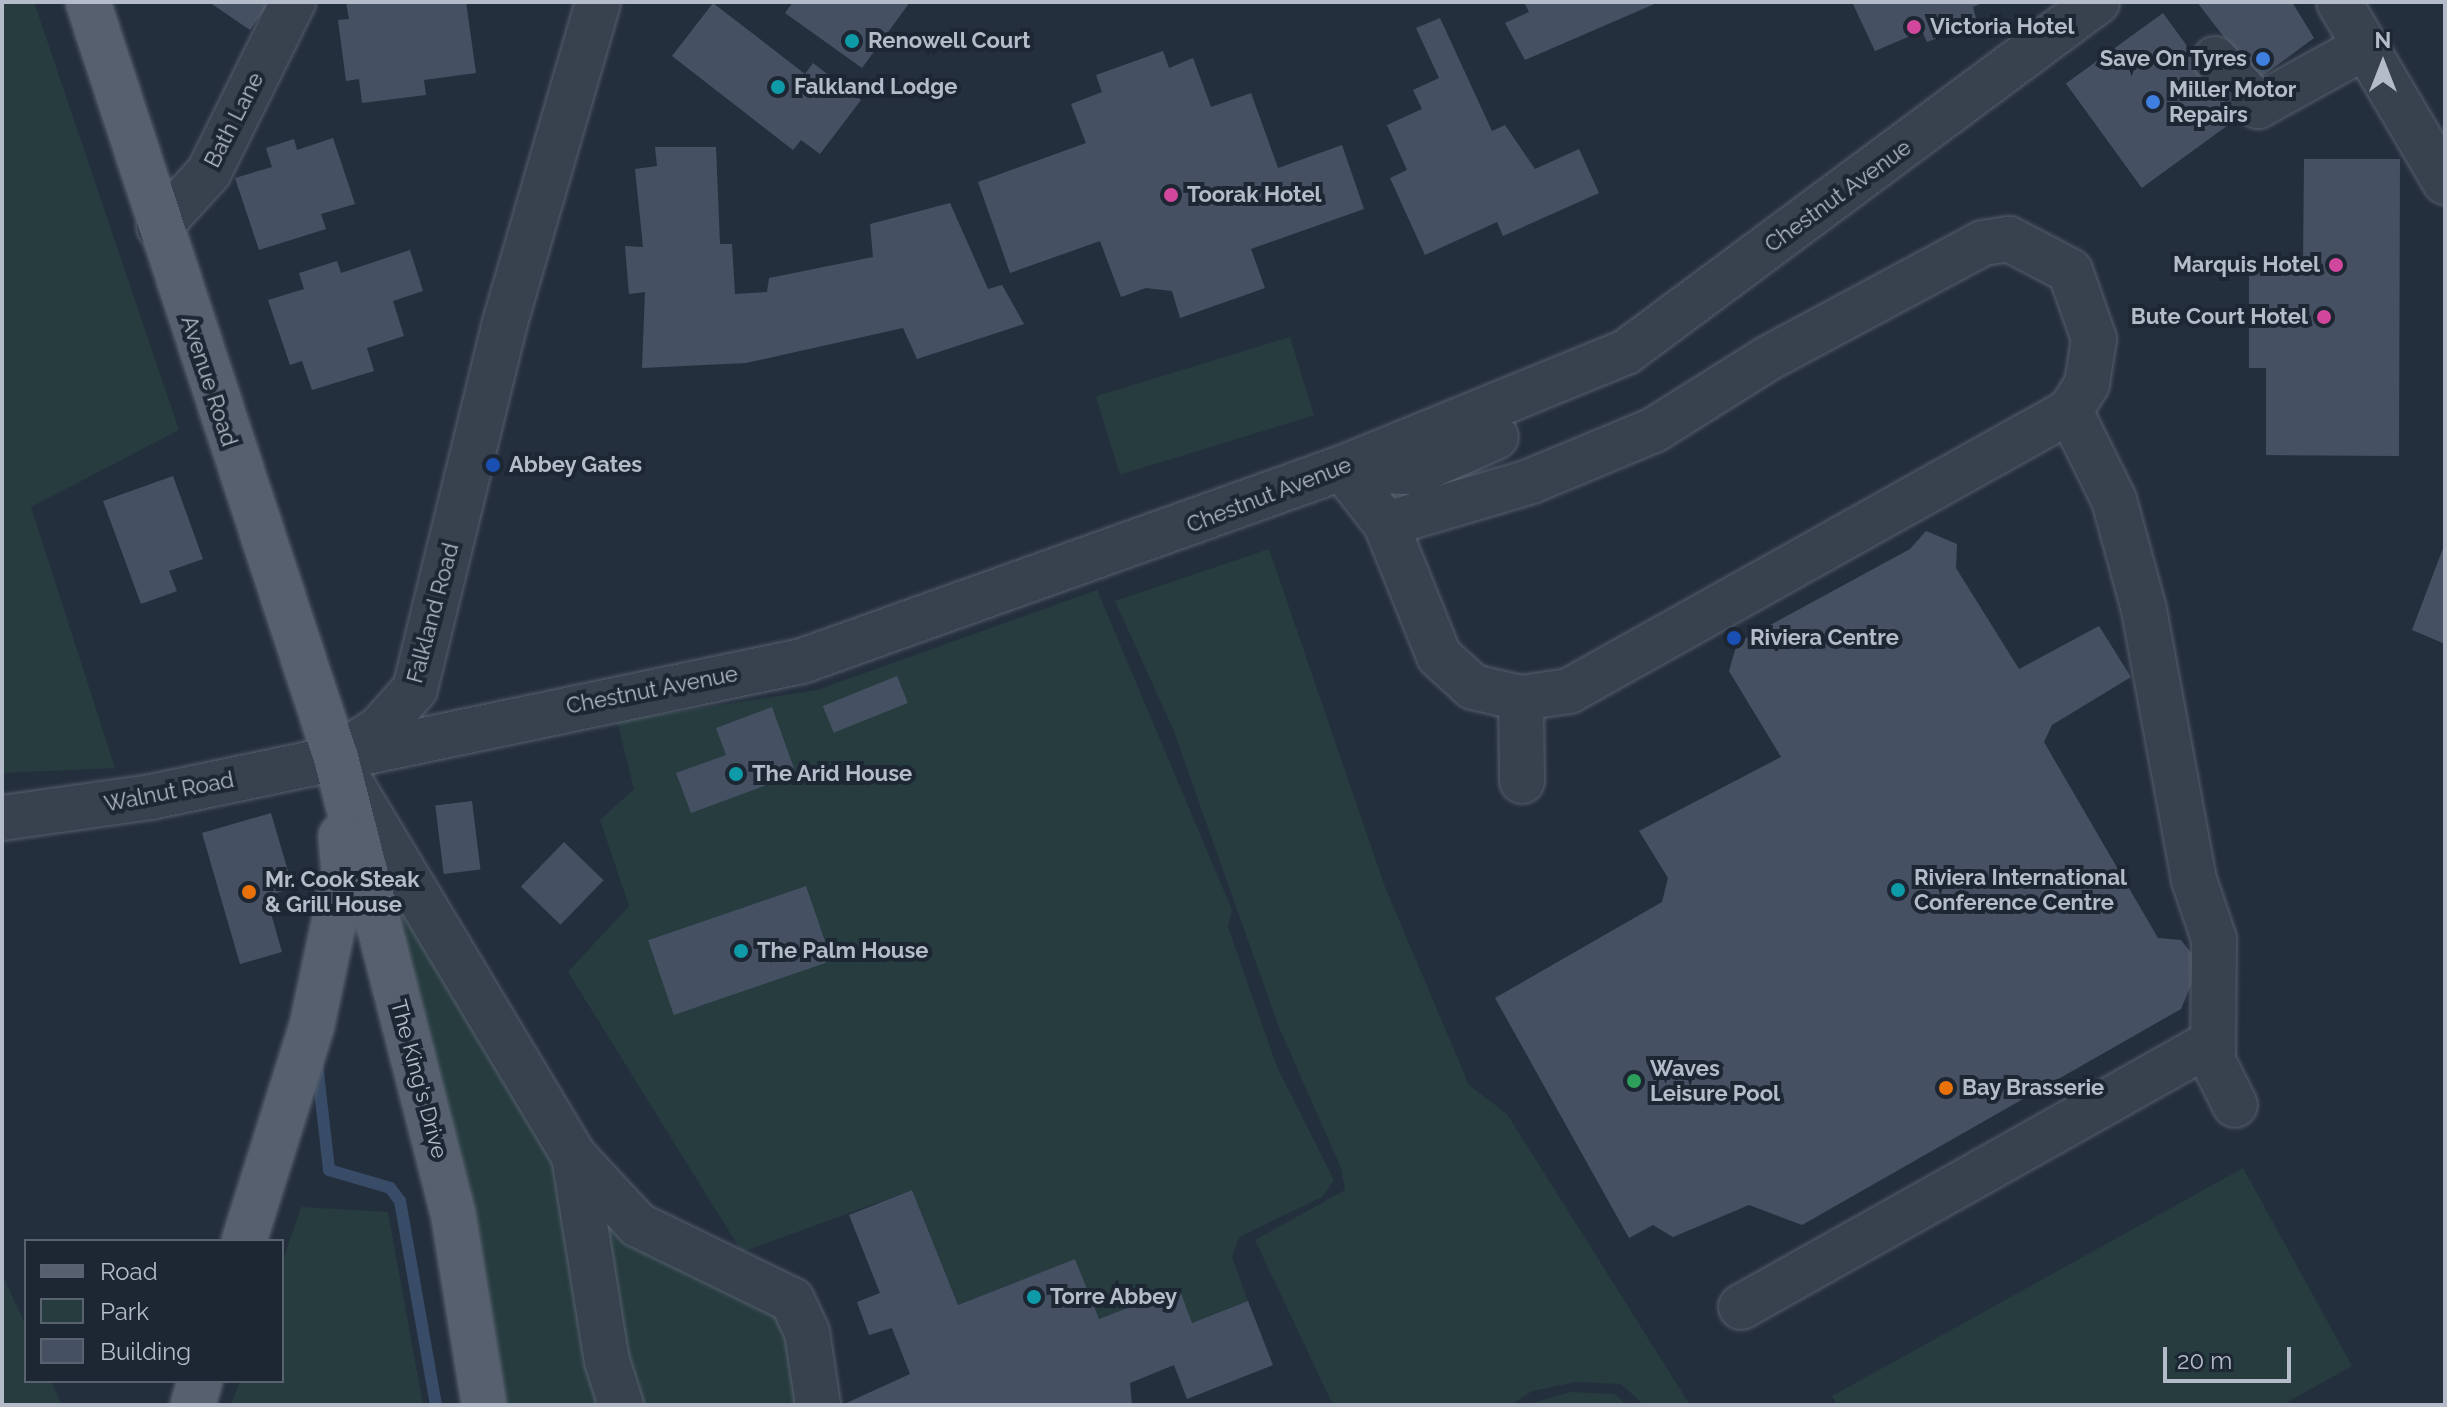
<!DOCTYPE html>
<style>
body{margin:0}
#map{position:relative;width:2447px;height:1407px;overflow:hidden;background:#242f3e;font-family:Raleway,sans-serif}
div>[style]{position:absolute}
.green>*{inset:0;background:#263c3f;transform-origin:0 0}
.stream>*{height:12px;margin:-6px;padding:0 6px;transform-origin:6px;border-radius:6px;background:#394c67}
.building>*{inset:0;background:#455162;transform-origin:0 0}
.roads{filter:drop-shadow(0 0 2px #565f6c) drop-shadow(0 0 2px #565f6c)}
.minor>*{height:44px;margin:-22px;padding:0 22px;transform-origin:22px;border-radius:22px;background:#38414e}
.major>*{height:44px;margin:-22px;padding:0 22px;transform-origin:22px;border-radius:22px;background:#56606e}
.dots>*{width:22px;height:22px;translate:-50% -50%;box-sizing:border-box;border:4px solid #1d2633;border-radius:50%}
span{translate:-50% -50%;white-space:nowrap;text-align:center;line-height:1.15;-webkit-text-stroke:8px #1d2633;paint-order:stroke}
.poi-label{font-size:22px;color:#b4bcc9;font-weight:700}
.left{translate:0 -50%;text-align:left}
.right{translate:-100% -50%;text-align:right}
.street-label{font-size:22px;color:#b4bcc9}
.frame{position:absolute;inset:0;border:4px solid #b4bcc9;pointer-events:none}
.legend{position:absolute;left:24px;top:1239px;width:260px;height:144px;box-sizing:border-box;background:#1d2633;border:2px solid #59626f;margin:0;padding:10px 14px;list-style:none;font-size:24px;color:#b4bcc9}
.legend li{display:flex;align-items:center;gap:16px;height:40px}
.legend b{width:40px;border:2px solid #59626f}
.north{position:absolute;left:2343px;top:24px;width:80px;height:80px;-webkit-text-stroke:6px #1d2633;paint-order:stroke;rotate:0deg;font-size:22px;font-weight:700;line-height:32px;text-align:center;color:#b4bcc9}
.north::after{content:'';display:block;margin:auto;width:28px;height:36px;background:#b4bcc9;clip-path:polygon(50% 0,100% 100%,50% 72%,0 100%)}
.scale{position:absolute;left:2163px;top:1347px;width:128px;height:36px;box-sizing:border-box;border:4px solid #b4bcc9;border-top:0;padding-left:10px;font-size:24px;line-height:28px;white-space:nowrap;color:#b4bcc9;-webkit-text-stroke:6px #1d2633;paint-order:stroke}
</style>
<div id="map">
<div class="green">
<div style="clip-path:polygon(2px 2px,34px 2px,179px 430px,31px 507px,115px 768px,2px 773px)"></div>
<div style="left:1290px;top:337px;width:82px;height:203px;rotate:73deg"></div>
<div style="clip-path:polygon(1269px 549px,1385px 887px,1469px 1085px,1507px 1114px,1690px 1405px,1644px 1405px,1621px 1384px,1576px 1382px,1532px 1391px,1512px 1405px,1333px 1405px,1255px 1240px,1345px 1190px,1341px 1168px,1278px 1025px,1173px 729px,1115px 601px)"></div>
<div style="clip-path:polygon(1097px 590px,1232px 910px,1228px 927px,1277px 1067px,1334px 1180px,1322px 1197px,1239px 1237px,1232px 1257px,1248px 1301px,1192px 1323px,1178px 1288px,1099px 1319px,1075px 1259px,958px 1305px,912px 1190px,742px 1252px,568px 972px,629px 906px,600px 820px,634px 789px,617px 721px,817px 690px)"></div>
<div style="clip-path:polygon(336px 758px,638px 1225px,764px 1282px,818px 1405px,484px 1405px)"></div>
<div style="clip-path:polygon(2243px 1168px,2352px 1366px,2282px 1405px,1837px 1405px,1832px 1396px)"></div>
<div style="clip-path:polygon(301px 1207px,388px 1212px,423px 1405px,231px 1405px,240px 1381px,282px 1381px,282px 1263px)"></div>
<div style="clip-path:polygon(2px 1274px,26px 1326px,26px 1381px,51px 1381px,62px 1405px,2px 1405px)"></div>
<div style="clip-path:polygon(1571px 1392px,1614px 1394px,1627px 1405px,1525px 1405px)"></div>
</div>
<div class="stream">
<div style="left:317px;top:1064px;width:107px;rotate:83.5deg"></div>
<div style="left:329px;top:1170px;width:64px;rotate:16.4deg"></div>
<div style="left:390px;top:1188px;width:16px;rotate:52deg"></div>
<div style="left:400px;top:1201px;width:207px;rotate:80deg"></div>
</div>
<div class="building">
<div style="clip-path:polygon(209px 2px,270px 2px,250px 30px)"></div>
<div style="clip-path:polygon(346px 2px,466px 2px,476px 73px,424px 80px,426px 95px,362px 103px,359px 79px,346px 81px,338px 20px,349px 19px)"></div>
<div style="clip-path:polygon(793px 2px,910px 2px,862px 68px,785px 13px)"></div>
<div style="clip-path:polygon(1524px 2px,1659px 2px,1525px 60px,1505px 23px,1529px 12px)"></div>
<div style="clip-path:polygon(1852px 2px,1985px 2px,1973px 7px,1977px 22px,1927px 42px,1922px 31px,1875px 51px)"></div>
<div style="clip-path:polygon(2197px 2px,2292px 2px,2314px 38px,2257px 80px)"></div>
<div style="clip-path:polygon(713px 3px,805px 74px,813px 63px,861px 100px,820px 154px,801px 140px,793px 150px,672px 56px)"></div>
<div style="left:2163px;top:13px;width:129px;height:120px;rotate:54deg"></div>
<div style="clip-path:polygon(1440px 18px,1492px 131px,1505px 125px,1535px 169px,1579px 149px,1599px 193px,1503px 236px,1497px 222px,1425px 255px,1390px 178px,1407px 170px,1387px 125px,1422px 109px,1413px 90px,1439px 78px,1416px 28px)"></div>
<div style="clip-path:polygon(1163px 51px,1169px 68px,1193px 58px,1211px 107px,1251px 93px,1278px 168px,1342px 145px,1364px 209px,1251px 249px,1265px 288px,1180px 318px,1172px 291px,1146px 288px,1121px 297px,1100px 241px,1010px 273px,978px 182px,1086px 143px,1071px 104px,1102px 92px,1096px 75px)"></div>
<div style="clip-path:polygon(333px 138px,355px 204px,321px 214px,326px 229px,259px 250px,235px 178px,272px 167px,266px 148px,294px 139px,297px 150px)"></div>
<div style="clip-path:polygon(655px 147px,716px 147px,720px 244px,732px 244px,735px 294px,767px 292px,769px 278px,873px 257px,870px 224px,950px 203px,988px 289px,1002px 285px,1024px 324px,917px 359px,903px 328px,746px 363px,642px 368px,645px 292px,629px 294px,625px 246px,643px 247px,635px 169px,657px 166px)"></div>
<div style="clip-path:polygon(2304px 159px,2400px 159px,2399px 456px,2266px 455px,2266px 368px,2249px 368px,2249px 266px,2303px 266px)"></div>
<div style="clip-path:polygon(410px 250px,423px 291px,393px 301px,404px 336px,367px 348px,374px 371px,312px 390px,302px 361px,290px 365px,268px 300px,304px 289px,299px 273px,337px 261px,341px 273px)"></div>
<div style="clip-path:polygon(173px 476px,203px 559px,169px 571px,177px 591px,141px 604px,103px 501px)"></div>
<div style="clip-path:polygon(1926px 531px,1957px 544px,1956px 568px,2019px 669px,2099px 626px,2131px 677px,2052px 725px,2044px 742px,2158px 938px,2181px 940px,2200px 964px,2181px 1009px,1802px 1225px,1749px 1205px,1673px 1237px,1653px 1225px,1629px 1238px,1495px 998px,1662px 902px,1668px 878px,1639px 831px,1781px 757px,1729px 671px,1737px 643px,1910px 549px)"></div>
<div style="clip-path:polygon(2445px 543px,2445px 644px,2412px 630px)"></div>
<div style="left:897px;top:676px;width:29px;height:80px;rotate:68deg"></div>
<div style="clip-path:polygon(772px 707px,796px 774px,691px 813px,676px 773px,726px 755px,716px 728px)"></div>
<div style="left:472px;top:801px;width:69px;height:37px;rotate:83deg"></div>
<div style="clip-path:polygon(271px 813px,293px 888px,266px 896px,282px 952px,240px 964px,202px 833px)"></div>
<div style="left:564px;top:842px;width:55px;height:62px;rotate:44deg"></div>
<div style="left:806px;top:886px;width:79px;height:167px;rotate:71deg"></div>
<div style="clip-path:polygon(912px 1190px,958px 1305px,1075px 1259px,1099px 1319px,1179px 1288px,1192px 1323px,1248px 1301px,1273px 1365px,1187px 1399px,1174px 1365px,1130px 1383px,1132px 1405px,842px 1405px,910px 1374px,892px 1328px,869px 1335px,857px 1302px,880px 1293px,849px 1215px)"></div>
</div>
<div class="roads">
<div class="minor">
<div style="left:2339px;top:2px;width:209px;rotate:59.5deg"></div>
<div style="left:2215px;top:59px;width:64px;rotate:47.5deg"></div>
<div style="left:2258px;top:106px;width:122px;rotate:-28.9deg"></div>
<div style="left:159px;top:227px;width:74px;rotate:-47.7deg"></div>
<div style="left:209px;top:172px;width:190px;rotate:-63.7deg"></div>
<div style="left:2070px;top:411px;width:99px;rotate:63.7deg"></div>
<div style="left:2114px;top:500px;width:114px;rotate:74.7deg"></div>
<div style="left:2144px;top:610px;width:275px;rotate:79.5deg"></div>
<div style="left:2194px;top:880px;width:62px;rotate:71.3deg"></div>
<div style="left:2214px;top:939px;width:122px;rotate:90.5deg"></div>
<div style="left:2213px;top:1061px;width:49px;rotate:63.4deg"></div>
<div style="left:1342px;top:468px;width:71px;rotate:51.8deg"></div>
<div style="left:1386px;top:524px;width:142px;rotate:68.1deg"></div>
<div style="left:1439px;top:656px;width:46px;rotate:42.4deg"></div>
<div style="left:1473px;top:687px;width:49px;rotate:12.9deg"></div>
<div style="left:1521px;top:698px;width:49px;rotate:-8.3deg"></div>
<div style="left:1569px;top:691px;width:574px;rotate:-29.2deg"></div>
<div style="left:2070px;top:411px;width:32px;rotate:-58deg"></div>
<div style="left:2087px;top:384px;width:46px;rotate:-81.2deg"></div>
<div style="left:2094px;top:339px;width:72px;rotate:-109.4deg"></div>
<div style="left:2070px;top:271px;width:69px;rotate:-152.3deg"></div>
<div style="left:2009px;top:239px;width:26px;rotate:171deg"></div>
<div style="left:1983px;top:243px;width:242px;rotate:151.8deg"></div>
<div style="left:1770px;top:357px;width:137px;rotate:147.8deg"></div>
<div style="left:1654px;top:430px;width:135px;rotate:157.4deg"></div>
<div style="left:1529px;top:482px;width:149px;rotate:163.6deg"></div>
<div style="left:1356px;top:471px;width:59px;rotate:1deg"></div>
<div style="left:1415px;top:472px;width:88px;rotate:-23.4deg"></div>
<div style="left:1521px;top:698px;width:83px;rotate:89.3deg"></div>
<div style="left:348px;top:749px;width:38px;rotate:-33deg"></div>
<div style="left:380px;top:728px;width:52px;rotate:-48.1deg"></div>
<div style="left:415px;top:689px;width:374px;rotate:-76.2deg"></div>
<div style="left:504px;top:326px;width:337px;rotate:-73.8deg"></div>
<div style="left:347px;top:777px;width:442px;rotate:59.1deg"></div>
<div style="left:574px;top:1156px;width:94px;rotate:47.2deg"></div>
<div style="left:638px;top:1225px;width:171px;rotate:26deg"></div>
<div style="left:792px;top:1300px;width:35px;rotate:65deg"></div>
<div style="left:807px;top:1332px;width:74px;rotate:81.4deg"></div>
<div style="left:2px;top:818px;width:150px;rotate:-8deg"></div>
<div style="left:151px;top:797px;width:665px;rotate:-11.8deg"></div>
<div style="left:802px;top:661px;width:573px;rotate:-19.67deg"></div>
<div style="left:1342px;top:468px;width:307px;rotate:-22.2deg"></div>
<div style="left:1626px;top:352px;width:587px;rotate:-36.62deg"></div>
<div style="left:574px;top:1156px;width:208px;rotate:80.9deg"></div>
<div style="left:607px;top:1361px;width:46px;rotate:72.3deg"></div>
<div style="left:1741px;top:1307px;width:541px;rotate:-29.31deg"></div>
</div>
<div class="major">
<div style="left:88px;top:2px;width:796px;rotate:71.84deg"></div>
<div style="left:336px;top:758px;width:470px;rotate:75.6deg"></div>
<div style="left:453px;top:1213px;width:194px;rotate:80.8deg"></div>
<div style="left:244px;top:1241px;width:226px;rotate:-72.5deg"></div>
<div style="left:312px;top:1025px;width:154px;rotate:-78deg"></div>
<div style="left:344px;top:874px;width:38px;rotate:-95deg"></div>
<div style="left:193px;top:1405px;width:25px;rotate:-74deg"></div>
</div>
</div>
<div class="dots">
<div style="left:1914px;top:27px;background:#d1479c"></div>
<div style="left:852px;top:41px;background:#0f9aa8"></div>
<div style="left:2263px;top:59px;background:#3f7fe0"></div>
<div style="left:778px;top:87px;background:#0f9aa8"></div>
<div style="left:2153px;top:102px;background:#3f7fe0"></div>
<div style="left:1171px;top:195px;background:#d1479c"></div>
<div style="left:2336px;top:265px;background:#d1479c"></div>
<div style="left:2324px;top:317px;background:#d1479c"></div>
<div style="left:493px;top:465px;background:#1a4fb4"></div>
<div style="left:1734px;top:638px;background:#1a4fb4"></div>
<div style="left:736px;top:774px;background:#0f9aa8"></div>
<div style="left:1898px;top:890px;background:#0f9aa8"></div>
<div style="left:249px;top:892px;background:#e8710a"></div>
<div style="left:741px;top:951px;background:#0f9aa8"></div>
<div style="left:1634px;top:1081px;background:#2e9e5b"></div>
<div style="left:1946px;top:1088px;background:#e8710a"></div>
<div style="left:1034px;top:1297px;background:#0f9aa8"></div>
</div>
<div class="poi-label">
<span class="left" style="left:1930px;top:27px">Victoria Hotel</span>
<span class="left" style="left:868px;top:41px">Renowell Court</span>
<span class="right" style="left:2247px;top:59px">Save On Tyres</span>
<span class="left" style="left:794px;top:87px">Falkland Lodge</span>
<span class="left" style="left:2169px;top:102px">Miller Motor<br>Repairs</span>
<span class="left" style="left:1187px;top:195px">Toorak Hotel</span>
<span class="right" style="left:2320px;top:265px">Marquis Hotel</span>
<span class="right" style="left:2308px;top:317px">Bute Court Hotel</span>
<span class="left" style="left:509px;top:465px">Abbey Gates</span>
<span class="left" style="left:1750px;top:638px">Riviera Centre</span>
<span class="left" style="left:752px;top:774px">The Arid House</span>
<span class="left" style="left:1914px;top:890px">Riviera International<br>Conference Centre</span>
<span class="left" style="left:265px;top:892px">Mr. Cook Steak<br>&amp; Grill House</span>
<span class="left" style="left:757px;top:951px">The Palm House</span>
<span class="left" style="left:1650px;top:1081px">Waves<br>Leisure Pool</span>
<span class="left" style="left:1962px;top:1088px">Bay Brasserie</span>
<span class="left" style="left:1050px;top:1297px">Torre Abbey</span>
</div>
<div class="street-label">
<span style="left:234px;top:120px;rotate:-63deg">Bath Lane</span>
<span style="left:1838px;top:196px;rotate:-36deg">Chestnut Avenue</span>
<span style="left:209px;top:381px;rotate:72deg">Avenue Road</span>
<span style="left:1269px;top:495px;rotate:-21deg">Chestnut Avenue</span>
<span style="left:433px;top:613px;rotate:-75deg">Falkland Road</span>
<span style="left:652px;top:690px;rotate:-11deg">Chestnut Avenue</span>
<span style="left:169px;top:792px;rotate:-11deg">Walnut Road</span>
<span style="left:419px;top:1079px;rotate:75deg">The King's Drive</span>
</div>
<div class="frame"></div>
<ul class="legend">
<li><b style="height:10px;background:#56606e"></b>Road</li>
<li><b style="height:22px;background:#263c3f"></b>Park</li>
<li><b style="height:22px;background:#455162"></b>Building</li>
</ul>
<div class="north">N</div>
<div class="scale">20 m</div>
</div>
